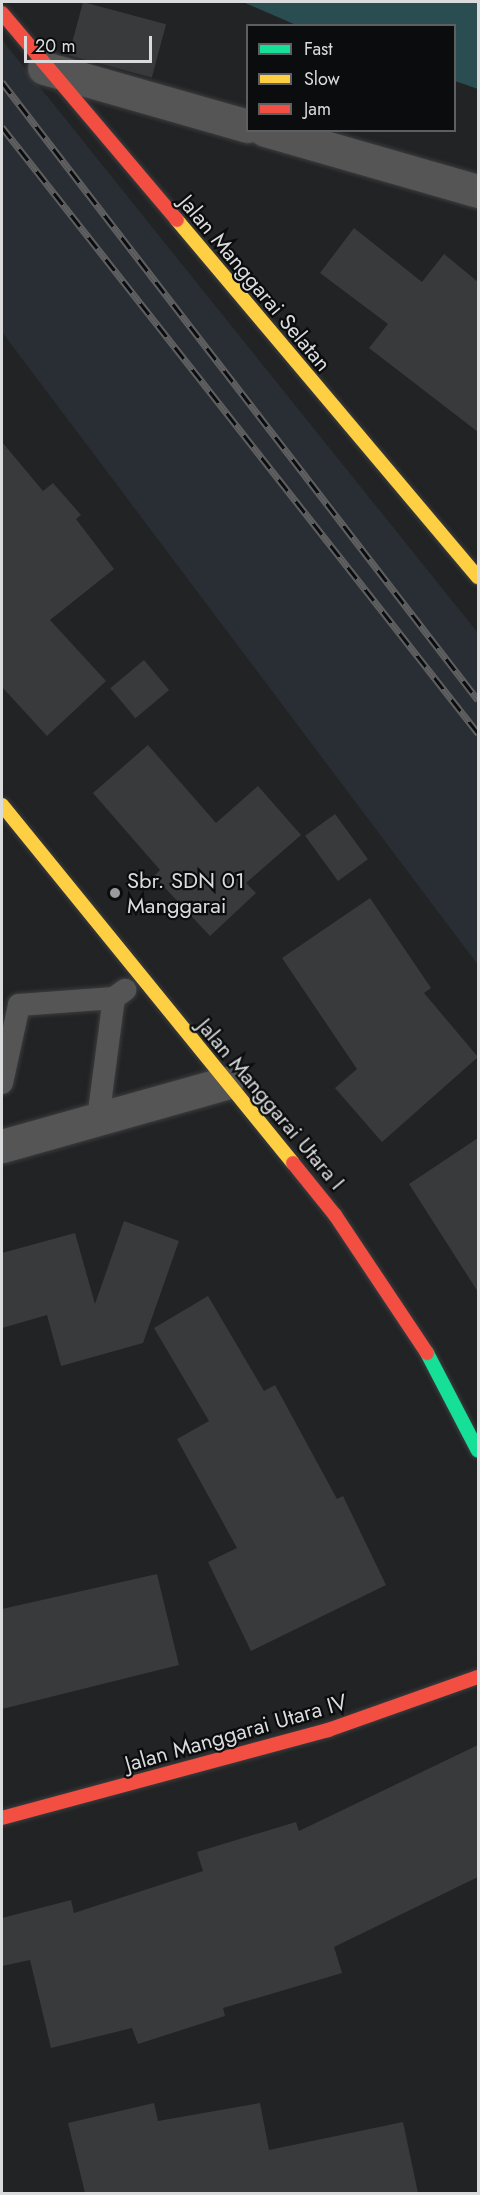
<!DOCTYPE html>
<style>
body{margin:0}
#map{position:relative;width:480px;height:2195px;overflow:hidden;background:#222325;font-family:Jost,sans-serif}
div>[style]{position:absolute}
.built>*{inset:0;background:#292e34}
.water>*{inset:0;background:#2a4d51}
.building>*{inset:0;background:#393a3b;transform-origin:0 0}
.roads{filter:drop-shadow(0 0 2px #3c3d3e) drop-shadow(0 0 2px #3c3d3e)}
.lane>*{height:22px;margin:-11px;padding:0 11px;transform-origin:11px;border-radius:11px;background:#555}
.street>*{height:33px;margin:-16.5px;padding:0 16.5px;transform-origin:16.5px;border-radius:16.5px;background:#555}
.fast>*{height:14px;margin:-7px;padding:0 7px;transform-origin:7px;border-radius:7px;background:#16e098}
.slow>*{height:14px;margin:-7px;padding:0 7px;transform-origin:7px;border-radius:7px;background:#ffcf43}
.jam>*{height:14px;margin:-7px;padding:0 7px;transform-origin:7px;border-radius:7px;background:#f24e42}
.rail>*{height:7px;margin-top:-3.5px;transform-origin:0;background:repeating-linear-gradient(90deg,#0b0c0e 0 14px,#5f5f60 0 28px);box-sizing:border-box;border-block:2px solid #5f5f60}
.dots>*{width:16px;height:16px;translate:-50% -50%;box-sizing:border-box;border:3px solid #0b0c0e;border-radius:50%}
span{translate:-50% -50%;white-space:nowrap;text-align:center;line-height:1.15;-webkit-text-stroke:4.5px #0b0c0e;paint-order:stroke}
.street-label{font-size:22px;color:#d9dbdd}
.poi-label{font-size:22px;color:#d9dbdd}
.left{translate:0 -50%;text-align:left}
.frame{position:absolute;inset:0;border:3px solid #d9dbdd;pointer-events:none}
.legend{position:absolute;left:246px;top:24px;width:210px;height:108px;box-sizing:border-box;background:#0b0c0e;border:2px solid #5d5f61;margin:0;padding:8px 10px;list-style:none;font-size:18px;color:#d9dbdd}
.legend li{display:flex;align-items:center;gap:12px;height:30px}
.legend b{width:30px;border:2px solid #5d5f61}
.scale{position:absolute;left:24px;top:36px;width:128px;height:27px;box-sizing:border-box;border:3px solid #d9dbdd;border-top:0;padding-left:8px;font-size:18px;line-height:21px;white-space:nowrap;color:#d9dbdd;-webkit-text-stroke:4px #0b0c0e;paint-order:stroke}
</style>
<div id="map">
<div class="built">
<div style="clip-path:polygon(2px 40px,478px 633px,478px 965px,2px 332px)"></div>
</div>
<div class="water">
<div style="clip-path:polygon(243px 2px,478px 2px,478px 89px,455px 81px,454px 26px,296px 25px)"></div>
</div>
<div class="building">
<div style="left:83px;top:2px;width:86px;height:55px;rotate:15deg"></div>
<div style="clip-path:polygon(354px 228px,422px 282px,444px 254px,478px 282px,478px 432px,369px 348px,388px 324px,320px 273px)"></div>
<div style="clip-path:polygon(2px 442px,43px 491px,53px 483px,81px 515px,76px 519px,114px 569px,50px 620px,106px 681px,47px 736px,2px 687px)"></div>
<div style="left:144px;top:660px;width:39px;height:44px;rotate:50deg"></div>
<div style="clip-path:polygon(148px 745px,216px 823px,258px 786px,301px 835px,246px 883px,256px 893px,210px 936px,154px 876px,160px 870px,93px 793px)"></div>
<div style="left:335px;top:814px;width:56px;height:37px;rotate:54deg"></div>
<div style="clip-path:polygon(370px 898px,431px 988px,424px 993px,478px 1057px,382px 1142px,335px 1088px,357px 1069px,282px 958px)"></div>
<div style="clip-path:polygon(478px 1138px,478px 1292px,409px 1184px)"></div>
<div style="clip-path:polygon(124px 1221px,179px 1241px,143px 1343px,61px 1366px,47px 1315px,2px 1328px,2px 1253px,75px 1233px,95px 1304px)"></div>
<div style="clip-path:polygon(208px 1296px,264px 1391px,275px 1385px,337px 1499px,343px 1496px,386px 1585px,251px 1651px,208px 1562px,237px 1548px,177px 1439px,209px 1421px,154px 1328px)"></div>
<div style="clip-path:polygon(157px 1574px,179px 1665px,2px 1709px,2px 1609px)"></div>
<div style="clip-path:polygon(478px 1745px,478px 1877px,334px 1947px,342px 1973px,223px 2008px,225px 2016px,138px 2044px,132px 2028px,51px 2048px,30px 1960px,2px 1966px,2px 1918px,71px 1900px,74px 1913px,203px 1871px,197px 1852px,296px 1822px,299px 1831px)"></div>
<div style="clip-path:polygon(154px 2103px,158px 2121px,260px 2103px,269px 2150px,403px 2122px,418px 2193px,85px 2193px,68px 2123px)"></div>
</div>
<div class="roads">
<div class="lane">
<div style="left:2px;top:1083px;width:80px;rotate:-77.7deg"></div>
<div style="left:19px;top:1005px;width:95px;rotate:-4.2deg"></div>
<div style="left:98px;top:1119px;width:122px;rotate:-82.5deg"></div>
<div style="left:114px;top:998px;width:14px;rotate:-36deg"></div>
</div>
<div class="street">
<div style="left:44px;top:68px;width:212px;rotate:15.9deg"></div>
<div style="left:265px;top:130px;width:222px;rotate:16deg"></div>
<div style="left:2px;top:1146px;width:233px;rotate:-15.7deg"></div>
</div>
<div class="fast">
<div style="left:427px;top:1353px;width:110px;rotate:62.5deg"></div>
</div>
<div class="slow">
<div style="left:177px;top:220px;width:467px;rotate:49.9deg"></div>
<div style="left:2px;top:805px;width:461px;rotate:50.9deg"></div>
</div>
<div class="jam">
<div style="left:2px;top:13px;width:271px;rotate:49.8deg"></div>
<div style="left:293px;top:1163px;width:67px;rotate:51.1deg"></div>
<div style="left:335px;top:1215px;width:166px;rotate:56.3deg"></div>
<div style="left:2px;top:1818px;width:338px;rotate:-15.1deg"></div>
<div style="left:328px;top:1730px;width:159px;rotate:-19.5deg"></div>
</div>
</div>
<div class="rail">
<div style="left:2px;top:82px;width:780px;rotate:52.4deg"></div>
<div style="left:2px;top:127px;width:771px;rotate:51.85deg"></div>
</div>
<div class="dots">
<div style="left:115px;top:893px;background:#999b9d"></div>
</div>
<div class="street-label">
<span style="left:255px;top:283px;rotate:50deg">Jalan Manggarai Selatan</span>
<span style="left:271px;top:1104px;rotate:50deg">Jalan Manggarai Utara I</span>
<span style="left:236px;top:1733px;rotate:-16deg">Jalan Manggarai Utara IV</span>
</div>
<div class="poi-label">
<span class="left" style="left:127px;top:893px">Sbr. SDN 01<br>Manggarai</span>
</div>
<div class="frame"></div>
<ul class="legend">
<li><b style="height:8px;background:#16e098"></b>Fast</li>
<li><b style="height:8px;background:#ffcf43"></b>Slow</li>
<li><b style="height:8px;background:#f24e42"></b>Jam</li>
</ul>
<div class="scale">20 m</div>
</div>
